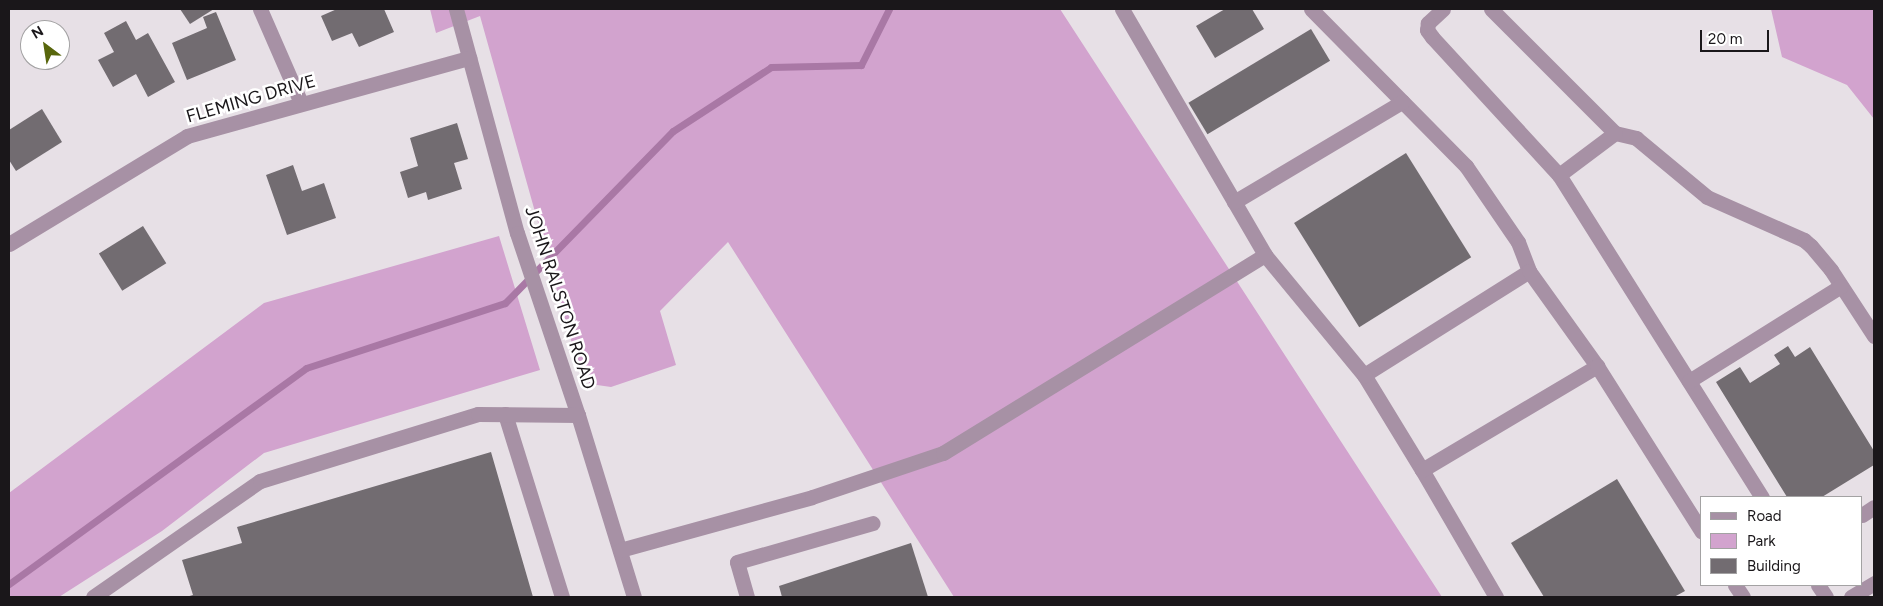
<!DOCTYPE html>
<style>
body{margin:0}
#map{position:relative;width:1883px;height:606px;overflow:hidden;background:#e7e0e6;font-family:Figtree,sans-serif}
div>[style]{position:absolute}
.green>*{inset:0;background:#d2a3ce}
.stream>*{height:7px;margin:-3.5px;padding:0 3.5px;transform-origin:3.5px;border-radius:3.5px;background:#a978a5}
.building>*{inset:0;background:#726c71;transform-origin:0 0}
.minor>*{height:15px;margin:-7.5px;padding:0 7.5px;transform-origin:7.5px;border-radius:7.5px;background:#a791a5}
span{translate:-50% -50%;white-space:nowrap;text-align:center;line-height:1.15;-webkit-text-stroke:5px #fff;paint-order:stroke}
.street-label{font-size:18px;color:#1a171a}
.frame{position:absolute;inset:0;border:10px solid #1a171a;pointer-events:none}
.legend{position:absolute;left:1700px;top:496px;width:162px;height:90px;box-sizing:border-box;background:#fff;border:1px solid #a3a2a3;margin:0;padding:6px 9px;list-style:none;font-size:15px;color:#1a171a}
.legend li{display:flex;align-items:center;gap:10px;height:25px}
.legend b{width:25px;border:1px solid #a3a2a3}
.north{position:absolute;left:20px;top:20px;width:50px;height:50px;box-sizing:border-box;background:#fff;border:1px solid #a3a2a3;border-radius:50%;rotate:329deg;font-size:14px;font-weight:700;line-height:20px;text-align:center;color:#1a171a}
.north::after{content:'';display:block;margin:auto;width:18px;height:22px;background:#58660c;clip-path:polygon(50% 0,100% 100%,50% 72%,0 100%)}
.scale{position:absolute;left:1700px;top:30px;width:69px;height:22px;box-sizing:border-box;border:2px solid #1a171a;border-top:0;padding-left:6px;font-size:15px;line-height:18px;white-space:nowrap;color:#1a171a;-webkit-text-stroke:4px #fff;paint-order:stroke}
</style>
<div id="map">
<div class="green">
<div style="clip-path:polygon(430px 9px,1060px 9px,1442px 597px,954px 597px,728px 242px,660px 311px,676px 365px,611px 387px,590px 384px,578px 365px,480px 16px,436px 33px)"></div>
<div style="clip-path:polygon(1771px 9px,1874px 9px,1874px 119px,1847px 85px,1782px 57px)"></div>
<div style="clip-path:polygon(499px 236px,540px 370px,264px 453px,162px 531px,59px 597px,9px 597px,9px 493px,264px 303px)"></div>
</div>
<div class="stream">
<div style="left:9px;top:584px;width:367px;rotate:-36deg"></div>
<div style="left:306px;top:368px;width:209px;rotate:-18.1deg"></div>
<div style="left:505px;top:303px;width:240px;rotate:-45.7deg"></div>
<div style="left:673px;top:131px;width:117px;rotate:-33.1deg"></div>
<div style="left:771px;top:67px;width:90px;rotate:-1.3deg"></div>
<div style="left:861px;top:65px;width:63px;rotate:-63.4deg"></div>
</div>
<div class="building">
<div style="clip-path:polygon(180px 9px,214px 9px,190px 24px)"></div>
<div style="clip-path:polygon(337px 9px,384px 9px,394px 32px,359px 47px,352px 33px,332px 41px,321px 16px)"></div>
<div style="clip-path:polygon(1225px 9px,1252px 9px,1264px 29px,1215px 58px,1196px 26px)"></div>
<div style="clip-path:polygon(216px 12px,236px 60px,187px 80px,172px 43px,207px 28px,203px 17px)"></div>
<div style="clip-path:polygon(126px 21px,136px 40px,148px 33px,175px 82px,148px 97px,136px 74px,113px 87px,98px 60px,114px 52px,104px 33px)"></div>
<div style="left:1311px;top:29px;width:37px;height:143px;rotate:59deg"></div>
<div style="clip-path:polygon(42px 109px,62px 142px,16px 171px,9px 160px,9px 130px)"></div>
<div style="clip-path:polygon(457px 123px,468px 159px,454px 163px,462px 189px,428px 200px,426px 192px,408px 198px,400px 172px,418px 166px,410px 138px)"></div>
<div style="left:1406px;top:153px;width:123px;height:132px;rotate:58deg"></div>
<div style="clip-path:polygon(293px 165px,302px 191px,324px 183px,336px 218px,287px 235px,266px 175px)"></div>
<div style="left:143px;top:226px;width:44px;height:52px;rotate:58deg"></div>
<div style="clip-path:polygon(1788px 346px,1795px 357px,1810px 347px,1874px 451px,1874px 465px,1822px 497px,1787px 497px,1716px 382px,1740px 367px,1750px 383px,1780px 364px,1774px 355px)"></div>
<div style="clip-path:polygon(491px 452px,533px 597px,186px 597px,193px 595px,182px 560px,242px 543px,237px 527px)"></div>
<div style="clip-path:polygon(1617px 479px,1685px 591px,1674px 597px,1544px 597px,1511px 543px)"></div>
<div style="clip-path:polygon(911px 543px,928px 597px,782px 597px,779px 586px)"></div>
</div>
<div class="minor">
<div style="left:260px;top:9px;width:103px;rotate:66.4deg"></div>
<div style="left:456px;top:9px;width:232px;rotate:74.8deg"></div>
<div style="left:517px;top:233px;width:192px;rotate:71.5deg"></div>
<div style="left:578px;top:415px;width:190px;rotate:72.9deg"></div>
<div style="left:1122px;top:9px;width:285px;rotate:59.8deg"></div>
<div style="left:1311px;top:9px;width:221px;rotate:45.4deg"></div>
<div style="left:1466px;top:166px;width:92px;rotate:55.6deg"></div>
<div style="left:1518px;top:242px;width:31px;rotate:69deg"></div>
<div style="left:1443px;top:9px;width:21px;rotate:137deg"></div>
<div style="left:1428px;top:23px;width:7px;rotate:98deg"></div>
<div style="left:1427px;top:30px;width:9px;rotate:54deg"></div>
<div style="left:1432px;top:37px;width:188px;rotate:47.4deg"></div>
<div style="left:1559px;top:175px;width:381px;rotate:57.8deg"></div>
<div style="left:1491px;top:9px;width:175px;rotate:45deg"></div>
<div style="left:1615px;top:133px;width:22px;rotate:13deg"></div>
<div style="left:1636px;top:138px;width:92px;rotate:39.7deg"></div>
<div style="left:1707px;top:197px;width:106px;rotate:23.9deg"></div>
<div style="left:1804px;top:240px;width:9px;rotate:41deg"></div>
<div style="left:1811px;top:246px;width:31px;rotate:50deg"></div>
<div style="left:1831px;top:270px;width:79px;rotate:56.9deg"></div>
<div style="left:1559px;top:175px;width:70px;rotate:-36.9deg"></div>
<div style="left:1234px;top:202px;width:196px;rotate:-30.8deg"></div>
<div style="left:9px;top:244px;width:208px;rotate:-31.2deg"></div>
<div style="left:187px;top:136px;width:293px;rotate:-15.5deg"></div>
<div style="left:1689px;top:381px;width:179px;rotate:-32deg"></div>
<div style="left:505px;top:414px;width:192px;rotate:72.7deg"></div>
<div style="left:1422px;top:470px;width:111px;rotate:-121.4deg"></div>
<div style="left:1364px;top:375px;width:195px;rotate:-32.2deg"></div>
<div style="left:1529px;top:271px;width:117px;rotate:54.4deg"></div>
<div style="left:1862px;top:515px;width:14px;rotate:-34deg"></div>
<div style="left:620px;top:550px;width:199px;rotate:-15.4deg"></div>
<div style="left:812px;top:497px;width:138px;rotate:-18.6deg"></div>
<div style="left:943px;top:453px;width:378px;rotate:-31.6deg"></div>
<div style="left:1265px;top:255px;width:156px;rotate:50.5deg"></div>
<div style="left:1735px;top:585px;width:14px;rotate:56deg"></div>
<div style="left:1818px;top:585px;width:14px;rotate:56deg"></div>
<div style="left:93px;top:597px;width:203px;rotate:-34.8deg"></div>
<div style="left:260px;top:481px;width:228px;rotate:-17.1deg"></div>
<div style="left:478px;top:414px;width:100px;rotate:0.6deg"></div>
<div style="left:747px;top:597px;width:36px;rotate:-106deg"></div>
<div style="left:737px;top:562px;width:141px;rotate:-16deg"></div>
<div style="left:1496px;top:597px;width:147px;rotate:-120.2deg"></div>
<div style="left:1422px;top:470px;width:204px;rotate:-30.7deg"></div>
<div style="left:1597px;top:366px;width:196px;rotate:57.7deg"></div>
<div style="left:1851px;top:597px;width:27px;rotate:-31deg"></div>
</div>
<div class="street-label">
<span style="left:251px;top:99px;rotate:-16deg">FLEMING DRIVE</span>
<span style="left:560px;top:298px;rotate:72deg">JOHN RALSTON ROAD</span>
</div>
<div class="frame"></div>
<ul class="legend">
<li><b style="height:6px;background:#a791a5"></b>Road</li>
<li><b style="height:14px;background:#d2a3ce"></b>Park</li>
<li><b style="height:14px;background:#726c71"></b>Building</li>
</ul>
<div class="north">N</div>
<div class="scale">20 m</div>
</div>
